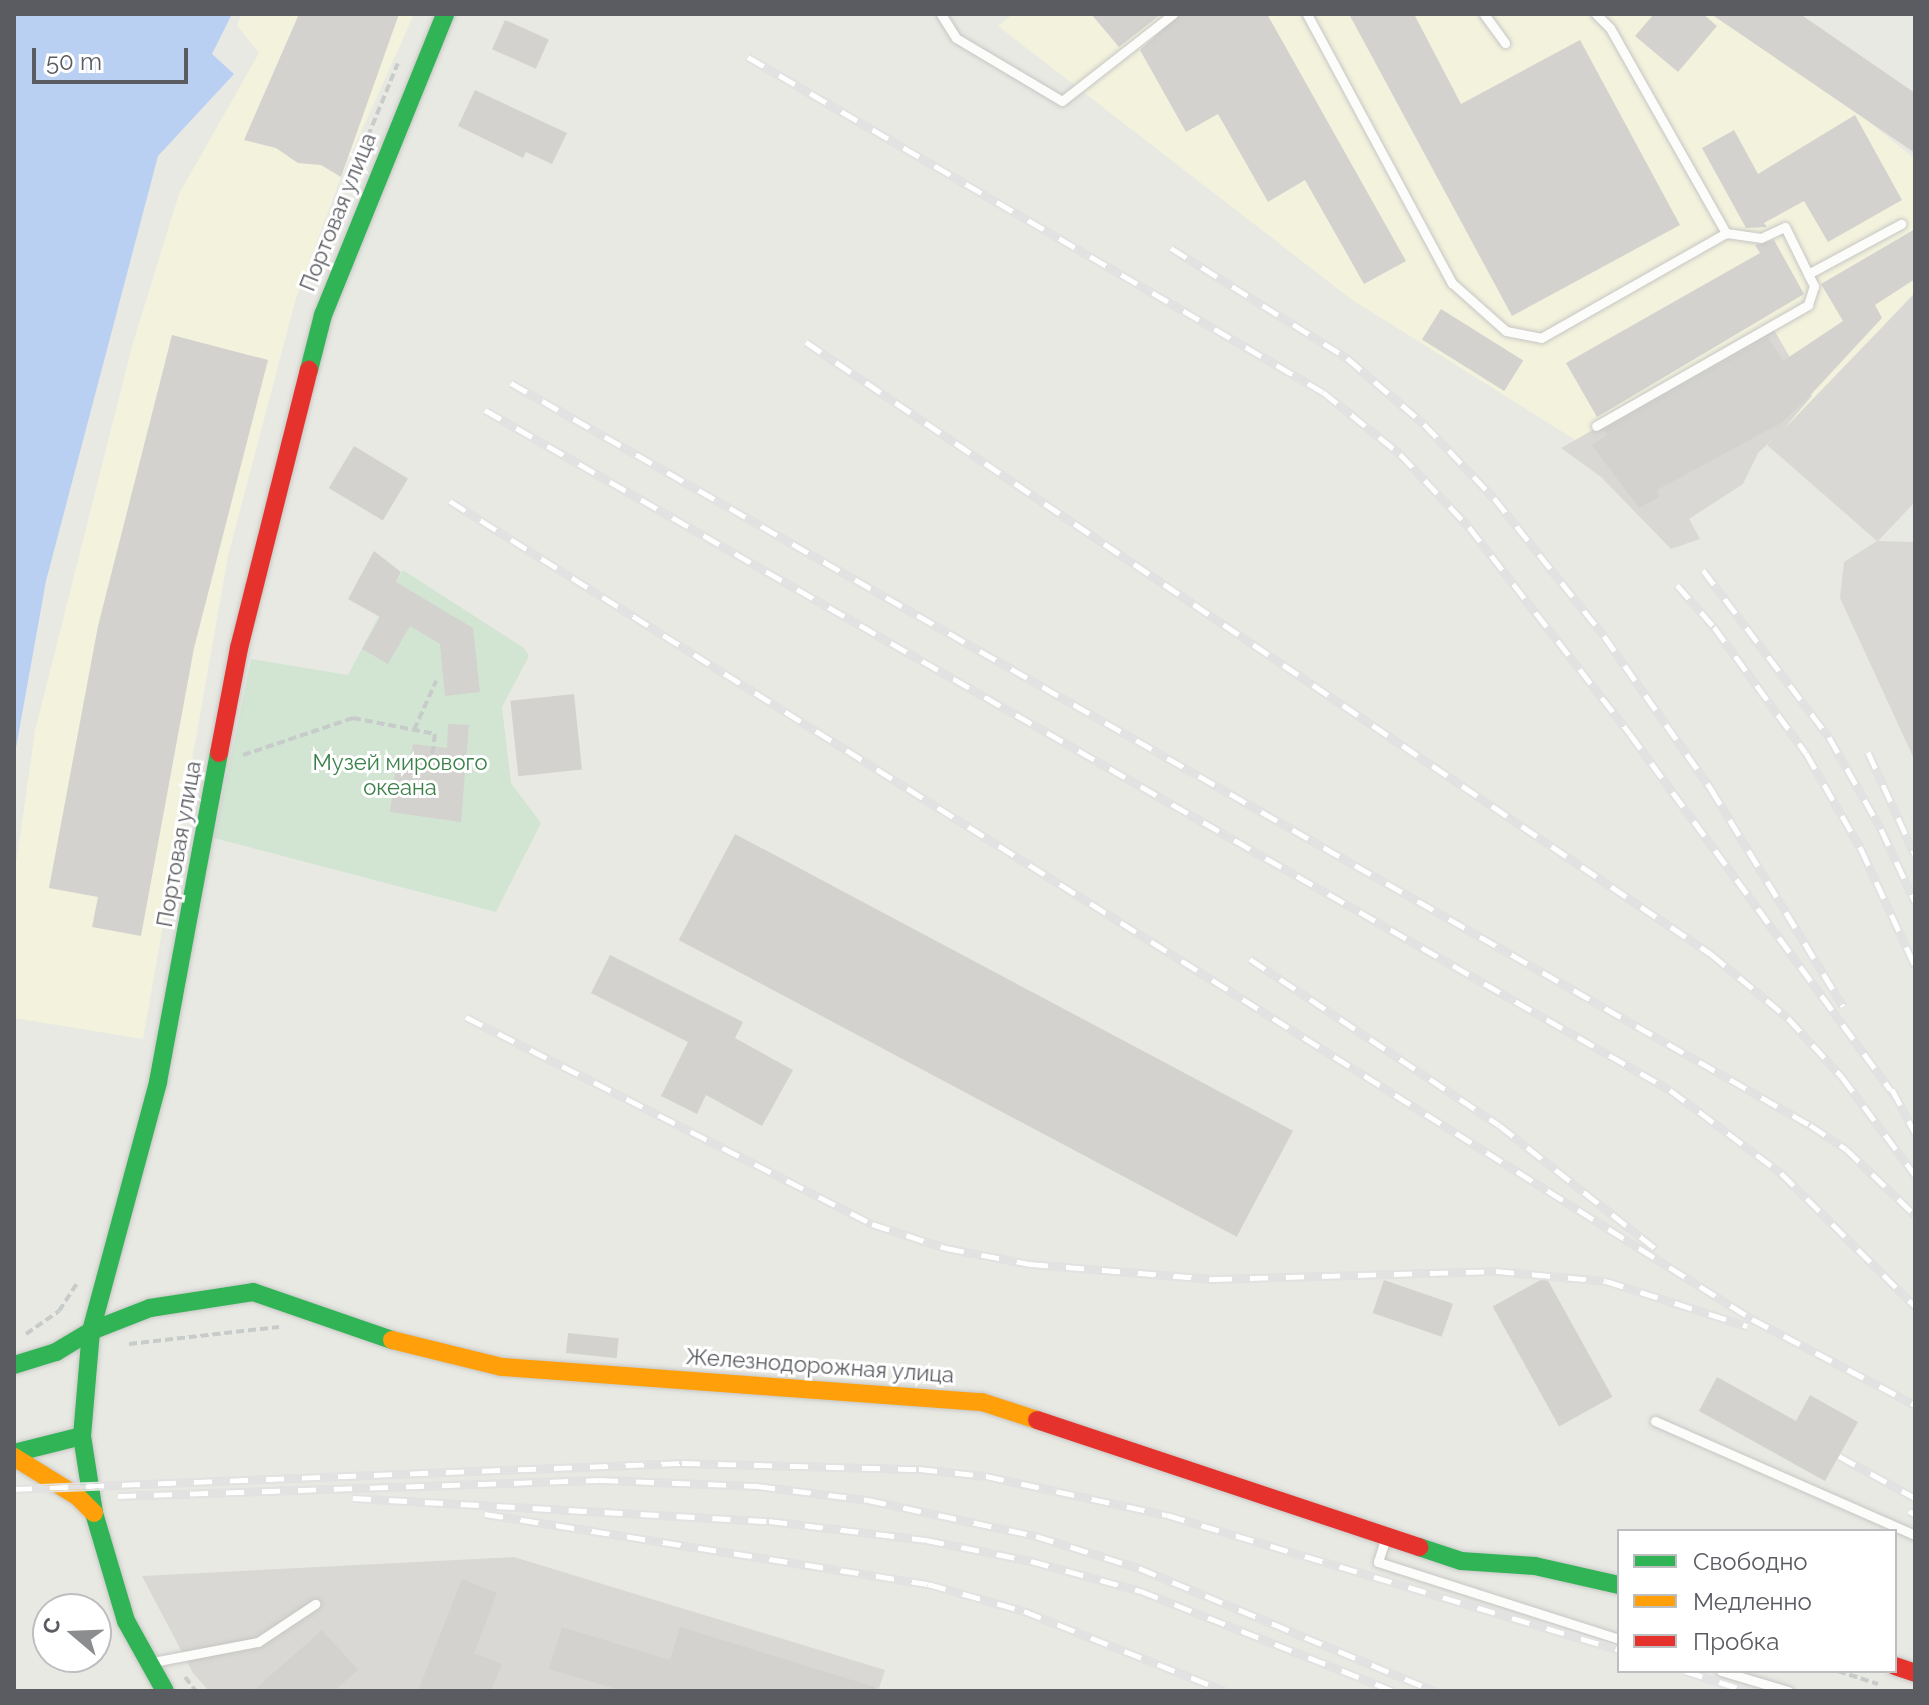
<!DOCTYPE html>
<meta charset="utf-8">
<style>
body{margin:0}
#map{position:relative;width:1929px;height:1705px;overflow:hidden;background:#e9e9e4;font-family:Raleway,sans-serif}
div>[style]{position:absolute}
.commercial>*{inset:0;background:#f3f2dd}
.industrial>*{inset:0;background:#d9d8d4}
.green>*{inset:0;background:#d2e5d3}
.water>*{inset:0;background:#b9d0f3}
.building>*{inset:0;background:#d3d2cf;transform-origin:0 0}
.path>*{height:4px;margin-top:-2px;transform-origin:0;background:repeating-linear-gradient(90deg,#c7cbc9 0 8px,transparent 0 12px)}
.roads{filter:drop-shadow(0 0 2px #c6c6c4) drop-shadow(0 0 2px #c6c6c4)}
.lane>*{height:9px;margin:-4.5px;padding:0 4.5px;transform-origin:4.5px;border-radius:4.5px;background:#fcfcfb}
.fast>*{height:18px;margin:-9px;padding:0 9px;transform-origin:9px;border-radius:9px;background:#30b455}
.slow>*{height:18px;margin:-9px;padding:0 9px;transform-origin:9px;border-radius:9px;background:#ff9f0a}
.jam>*{height:18px;margin:-9px;padding:0 9px;transform-origin:9px;border-radius:9px;background:#e5322d}
.rail>*{height:9px;margin-top:-4.5px;transform-origin:0;background:repeating-linear-gradient(90deg,#fff 0 18px,#e1e2e1 0 36px);box-sizing:border-box;border-block:2px solid #e1e2e1}
span{translate:-50% -50%;white-space:nowrap;text-align:center;line-height:1.15;-webkit-text-stroke:6px #fff;paint-order:stroke}
.street-label{font-size:22px;color:#5a5c61}
.park-label{font-size:22px;color:#3a8049}
.frame{position:absolute;inset:0;border:16px solid #5a5c61;pointer-events:none}
.legend{position:absolute;left:1617px;top:1529px;width:280px;height:144px;box-sizing:border-box;background:#fff;border:2px solid #bdbec0;margin:0;padding:10px 14px;list-style:none;font-size:24px;color:#5a5c61}
.legend li{display:flex;align-items:center;gap:16px;height:40px}
.legend b{width:40px;border:2px solid #bdbec0}
.north{position:absolute;left:32px;top:1593px;width:80px;height:80px;box-sizing:border-box;background:#fff;border:2px solid #bdbec0;border-radius:50%;rotate:289deg;font-size:22px;font-weight:700;line-height:32px;text-align:center;color:#5a5c61}
.north::after{content:'';display:block;margin:auto;width:28px;height:36px;background:#8c8d8f;clip-path:polygon(50% 0,100% 100%,50% 72%,0 100%)}
.scale{position:absolute;left:32px;top:48px;width:156px;height:36px;box-sizing:border-box;border:4px solid #5a5c61;border-top:0;padding-left:10px;font-size:24px;line-height:28px;white-space:nowrap;color:#5a5c61;-webkit-text-stroke:6px #fff;paint-order:stroke}
</style>
<div id="map">
<div class="commercial">
<div style="clip-path:polygon(242px 14px,414px 14px,341px 177px,296px 298px,228px 556px,143px 1039px,14px 1018px,14px 878px,35px 731px,132px 346px,179px 194px,259px 53px,237px 25px)"></div>
<div style="clip-path:polygon(1013px 14px,1735px 14px,1915px 159px,1915px 292px,1809px 407px,1767px 445px,1640px 517px,1593px 451px,1351px 299px,998px 26px)"></div>
</div>
<div class="industrial">
<div style="clip-path:polygon(1915px 293px,1915px 502px,1878px 541px,1915px 542px,1915px 761px,1840px 598px,1844px 562px,1877px 541px,1767px 445px,1776px 436px,1758px 453px,1743px 484px,1689px 519px,1700px 539px,1671px 549px,1601px 477px,1561px 448px,1773px 328px,1812px 396px,1782px 431px)"></div>
<div style="clip-path:polygon(514px 1557px,885px 1670px,878px 1691px,209px 1691px,193px 1673px,142px 1576px)"></div>
</div>
<div class="green">
<div style="clip-path:polygon(403px 570px,524px 648px,529px 656px,502px 707px,511px 783px,541px 823px,496px 912px,214px 838px,251px 659px,348px 675px)"></div>
</div>
<div class="water">
<div style="clip-path:polygon(14px 14px,232px 14px,212px 54px,234px 74px,158px 156px,46px 581px,14px 759px)"></div>
</div>
<div class="building">
<div style="clip-path:polygon(299px 14px,399px 14px,341px 177px,321px 165px,298px 163px,276px 148px,244px 140px)"></div>
<div style="clip-path:polygon(1091px 14px,1161px 14px,1119px 47px)"></div>
<div style="clip-path:polygon(1180px 14px,1267px 14px,1406px 261px,1364px 284px,1305px 180px,1268px 202px,1218px 114px,1186px 132px,1140px 50px)"></div>
<div style="clip-path:polygon(1349px 14px,1414px 14px,1461px 104px,1580px 40px,1680px 225px,1512px 316px)"></div>
<div style="clip-path:polygon(1654px 14px,1703px 14px,1717px 26px,1678px 72px,1635px 36px)"></div>
<div style="clip-path:polygon(1711px 14px,1800px 14px,1915px 93px,1915px 153px)"></div>
<div style="left:505px;top:20px;width:48px;height:32px;rotate:24deg"></div>
<div style="clip-path:polygon(475px 90px,567px 133px,552px 164px,526px 152px,523px 158px,458px 126px)"></div>
<div style="clip-path:polygon(1855px 115px,1902px 200px,1828px 242px,1804px 201px,1764px 223px,1767px 227px,1746px 228px,1702px 148px,1734px 130px,1758px 174px)"></div>
<div style="clip-path:polygon(1915px 229px,1915px 279px,1875px 305px,1882px 318px,1805px 401px,1781px 423px,1657px 490px,1659px 497px,1639px 508px,1592px 445px,1607px 435px,1604px 430px,1768px 337px,1783px 361px,1843px 321px,1821px 284px)"></div>
<div style="clip-path:polygon(1774px 240px,1804px 294px,1597px 417px,1566px 363px,1760px 253px,1755px 245px)"></div>
<div style="left:1441px;top:309px;width:97px;height:36px;rotate:32deg"></div>
<div style="clip-path:polygon(172px 335px,268px 360px,194px 648px,141px 936px,92px 927px,98px 897px,49px 888px,98px 626px)"></div>
<div style="left:354px;top:446px;width:63px;height:49px;rotate:31deg"></div>
<div style="clip-path:polygon(374px 551px,401px 572px,396px 582px,473px 628px,480px 692px,445px 696px,440px 644px,410px 626px,388px 664px,362px 649px,380px 617px,348px 599px)"></div>
<div style="left:574px;top:694px;width:76px;height:64px;rotate:84deg"></div>
<div style="clip-path:polygon(448px 724px,469px 725px,461px 822px,390px 812px,397px 760px,410px 762px,413px 744px,447px 748px)"></div>
<div style="left:735px;top:834px;width:632px;height:120px;rotate:28deg"></div>
<div style="clip-path:polygon(610px 955px,743px 1022px,735px 1038px,793px 1070px,762px 1126px,706px 1095px,697px 1114px,661px 1096px,688px 1042px,591px 993px)"></div>
<div style="left:1546px;top:1277px;width:137px;height:61px;rotate:61deg"></div>
<div style="left:1384px;top:1280px;width:73px;height:35px;rotate:19deg"></div>
<div style="left:568px;top:1333px;width:51px;height:20px;rotate:6deg"></div>
<div style="clip-path:polygon(1717px 1377px,1796px 1421px,1810px 1395px,1858px 1422px,1825px 1481px,1699px 1411px)"></div>
<div style="clip-path:polygon(462px 1579px,497px 1593px,474px 1653px,502px 1664px,491px 1691px,418px 1691px)"></div>
<div style="clip-path:polygon(562px 1627px,670px 1660px,680px 1627px,875px 1687px,874px 1691px,623px 1691px,549px 1669px)"></div>
<div style="clip-path:polygon(322px 1630px,358px 1670px,334px 1691px,253px 1691px)"></div>
</div>
<div class="path">
<div style="left:345px;top:192px;width:139px;rotate:-67.7deg"></div>
<div style="left:414px;top:730px;width:54px;rotate:-65.8deg"></div>
<div style="left:243px;top:755px;width:116px;rotate:-18.6deg"></div>
<div style="left:353px;top:718px;width:84px;rotate:11deg"></div>
<div style="left:435px;top:734px;width:31px;rotate:97deg"></div>
<div style="left:26px;top:1334px;width:40px;rotate:-34.9deg"></div>
<div style="left:59px;top:1311px;width:35px;rotate:-57deg"></div>
<div style="left:129px;top:1344px;width:151px;rotate:-6.5deg"></div>
<div style="left:1838px;top:1671px;width:42px;rotate:18deg"></div>
<div style="left:185px;top:1677px;width:18px;rotate:52deg"></div>
</div>
<div class="roads">
<div class="lane">
<div style="left:941px;top:14px;width:28px;rotate:58deg"></div>
<div style="left:956px;top:38px;width:123px;rotate:30.7deg"></div>
<div style="left:1062px;top:101px;width:141px;rotate:-38.1deg"></div>
<div style="left:1307px;top:14px;width:306px;rotate:61.7deg"></div>
<div style="left:1452px;top:283px;width:72px;rotate:41.6deg"></div>
<div style="left:1506px;top:331px;width:36px;rotate:11deg"></div>
<div style="left:1541px;top:338px;width:213px;rotate:-29.6deg"></div>
<div style="left:1484px;top:14px;width:36px;rotate:54deg"></div>
<div style="left:1596px;top:14px;width:20px;rotate:45deg"></div>
<div style="left:1610px;top:28px;width:236px;rotate:60.5deg"></div>
<div style="left:1726px;top:233px;width:35px;rotate:8deg"></div>
<div style="left:1761px;top:238px;width:26px;rotate:-25deg"></div>
<div style="left:1785px;top:227px;width:66px;rotate:63.8deg"></div>
<div style="left:1814px;top:286px;width:20px;rotate:108deg"></div>
<div style="left:1808px;top:305px;width:244px;rotate:150.3deg"></div>
<div style="left:1808px;top:274px;width:106px;rotate:-28.3deg"></div>
<div style="left:1655px;top:1421px;width:284px;rotate:23.7deg"></div>
<div style="left:1385px;top:1540px;width:23px;rotate:108deg"></div>
<div style="left:1378px;top:1562px;width:253px;rotate:17.7deg"></div>
<div style="left:153px;top:1662px;width:107px;rotate:-10.8deg"></div>
<div style="left:258px;top:1642px;width:69px;rotate:-33.7deg"></div>
<div style="left:1721px;top:1671px;width:70px;rotate:16.6deg"></div>
</div>
<div class="fast">
<div style="left:309px;top:370px;width:57px;rotate:-75.7deg"></div>
<div style="left:323px;top:315px;width:325px;rotate:-67.9deg"></div>
<div style="left:91px;top:1331px;width:258px;rotate:-74.9deg"></div>
<div style="left:158px;top:1082px;width:335px;rotate:-79.5deg"></div>
<div style="left:14px;top:1365px;width:44px;rotate:-17.2deg"></div>
<div style="left:56px;top:1352px;width:41px;rotate:-31deg"></div>
<div style="left:91px;top:1331px;width:63px;rotate:-21.3deg"></div>
<div style="left:150px;top:1308px;width:104px;rotate:-8.8deg"></div>
<div style="left:253px;top:1292px;width:147px;rotate:19.1deg"></div>
<div style="left:82px;top:1436px;width:78px;rotate:81.1deg"></div>
<div style="left:94px;top:1513px;width:113px;rotate:73.5deg"></div>
<div style="left:126px;top:1621px;width:80px;rotate:60.9deg"></div>
<div style="left:14px;top:1453px;width:70px;rotate:-14deg"></div>
<div style="left:82px;top:1436px;width:105px;rotate:-85.1deg"></div>
<div style="left:1419px;top:1547px;width:44px;rotate:18.4deg"></div>
<div style="left:1461px;top:1561px;width:74px;rotate:3.9deg"></div>
<div style="left:1535px;top:1566px;width:86px;rotate:12.7deg"></div>
</div>
<div class="slow">
<div style="left:392px;top:1340px;width:113px;rotate:13.8deg"></div>
<div style="left:502px;top:1367px;width:481px;rotate:4.2deg"></div>
<div style="left:982px;top:1402px;width:58px;rotate:18.1deg"></div>
<div style="left:14px;top:1457px;width:74px;rotate:31.8deg"></div>
<div style="left:77px;top:1496px;width:24px;rotate:45deg"></div>
</div>
<div class="jam">
<div style="left:219px;top:753px;width:107px;rotate:-79.2deg"></div>
<div style="left:239px;top:648px;width:287px;rotate:-75.9deg"></div>
<div style="left:1037px;top:1420px;width:403px;rotate:18.4deg"></div>
<div style="left:1895px;top:1666px;width:21px;rotate:19deg"></div>
</div>
</div>
<div class="rail">
<div style="left:748px;top:57px;width:665px;rotate:30.23deg"></div>
<div style="left:1323px;top:392px;width:99px;rotate:38.8deg"></div>
<div style="left:1400px;top:454px;width:100px;rotate:46.6deg"></div>
<div style="left:1469px;top:527px;width:262px;rotate:52.1deg"></div>
<div style="left:1630px;top:734px;width:450px;rotate:53.8deg"></div>
<div style="left:1171px;top:248px;width:208px;rotate:32deg"></div>
<div style="left:1347px;top:358px;width:101px;rotate:40.6deg"></div>
<div style="left:1424px;top:424px;width:102px;rotate:46.6deg"></div>
<div style="left:1494px;top:498px;width:176px;rotate:51.4deg"></div>
<div style="left:1604px;top:636px;width:187px;rotate:55deg"></div>
<div style="left:1711px;top:789px;width:254px;rotate:58.7deg"></div>
<div style="left:806px;top:342px;width:1093px;rotate:34.07deg"></div>
<div style="left:1711px;top:954px;width:100px;rotate:39.7deg"></div>
<div style="left:1788px;top:1018px;width:80px;rotate:47.5deg"></div>
<div style="left:1842px;top:1077px;width:122px;rotate:53.3deg"></div>
<div style="left:511px;top:383px;width:1496px;rotate:29.74deg"></div>
<div style="left:1810px;top:1125px;width:43px;rotate:33.7deg"></div>
<div style="left:1846px;top:1149px;width:95px;rotate:43.7deg"></div>
<div style="left:485px;top:410px;width:1366px;rotate:29.85deg"></div>
<div style="left:1670px;top:1090px;width:139px;rotate:36.8deg"></div>
<div style="left:1781px;top:1173px;width:189px;rotate:44.8deg"></div>
<div style="left:450px;top:501px;width:1538px;rotate:32.14deg"></div>
<div style="left:1752px;top:1319px;width:184px;rotate:27.8deg"></div>
<div style="left:1703px;top:570px;width:209px;rotate:53deg"></div>
<div style="left:1829px;top:737px;width:106px;rotate:60.5deg"></div>
<div style="left:1881px;top:829px;width:81px;rotate:65deg"></div>
<div style="left:1677px;top:585px;width:56px;rotate:48.6deg"></div>
<div style="left:1714px;top:627px;width:156px;rotate:53.9deg"></div>
<div style="left:1806px;top:753px;width:111px;rotate:60.2deg"></div>
<div style="left:1861px;top:849px;width:129px;rotate:65.2deg"></div>
<div style="left:1868px;top:752px;width:113px;rotate:65.5deg"></div>
<div style="left:1250px;top:959px;width:299px;rotate:33.7deg"></div>
<div style="left:1499px;top:1125px;width:200px;rotate:38.3deg"></div>
<div style="left:466px;top:1017px;width:456px;rotate:27deg"></div>
<div style="left:872px;top:1224px;width:78px;rotate:18deg"></div>
<div style="left:946px;top:1248px;width:86px;rotate:10.8deg"></div>
<div style="left:1030px;top:1264px;width:185px;rotate:4.7deg"></div>
<div style="left:1214px;top:1279px;width:282px;rotate:-1.6deg"></div>
<div style="left:1496px;top:1271px;width:110px;rotate:5.2deg"></div>
<div style="left:1606px;top:1281px;width:148px;rotate:17.7deg"></div>
<div style="left:1892px;top:1089px;width:50px;rotate:62.4deg"></div>
<div style="left:1839px;top:1456px;width:87px;rotate:28.9deg"></div>
<div style="left:14px;top:1489px;width:669px;rotate:-2.23deg"></div>
<div style="left:682px;top:1463px;width:237px;rotate:1.5deg"></div>
<div style="left:919px;top:1469px;width:67px;rotate:6deg"></div>
<div style="left:986px;top:1476px;width:185px;rotate:12.2deg"></div>
<div style="left:1167px;top:1515px;width:472px;rotate:16.6deg"></div>
<div style="left:118px;top:1496px;width:482px;rotate:-1.9deg"></div>
<div style="left:600px;top:1480px;width:157px;rotate:2.2deg"></div>
<div style="left:757px;top:1486px;width:112px;rotate:7.2deg"></div>
<div style="left:868px;top:1500px;width:172px;rotate:12.1deg"></div>
<div style="left:1036px;top:1536px;width:108px;rotate:17.3deg"></div>
<div style="left:1139px;top:1568px;width:321px;rotate:22.6deg"></div>
<div style="left:353px;top:1498px;width:417px;rotate:3.2deg"></div>
<div style="left:769px;top:1521px;width:158px;rotate:6.9deg"></div>
<div style="left:926px;top:1540px;width:107px;rotate:11.3deg"></div>
<div style="left:1031px;top:1561px;width:114px;rotate:15.3deg"></div>
<div style="left:1141px;top:1591px;width:272px;rotate:21.6deg"></div>
<div style="left:1909px;top:1511px;width:7px;rotate:27deg"></div>
<div style="left:485px;top:1514px;width:448px;rotate:9deg"></div>
<div style="left:928px;top:1584px;width:100px;rotate:15.7deg"></div>
<div style="left:1024px;top:1611px;width:216px;rotate:21.7deg"></div>
<div style="left:1685px;top:1671px;width:65px;rotate:17.9deg"></div>
</div>
<div class="street-label">
<span style="left:338px;top:212px;rotate:-68deg">Портовая улица</span>
<span style="left:179px;top:844px;rotate:-80deg">Портовая улица</span>
<span style="left:820px;top:1366px;rotate:4deg">Железнодорожная улица</span>
</div>
<div class="park-label">
<span style="left:400px;top:775px">Музей мирового<br>океана</span>
</div>
<div class="frame"></div>
<ul class="legend">
<li><b style="height:10px;background:#30b455"></b>Свободно</li>
<li><b style="height:10px;background:#ff9f0a"></b>Медленно</li>
<li><b style="height:10px;background:#e5322d"></b>Пробка</li>
</ul>
<div class="north">С</div>
<div class="scale">50 m</div>
</div>
